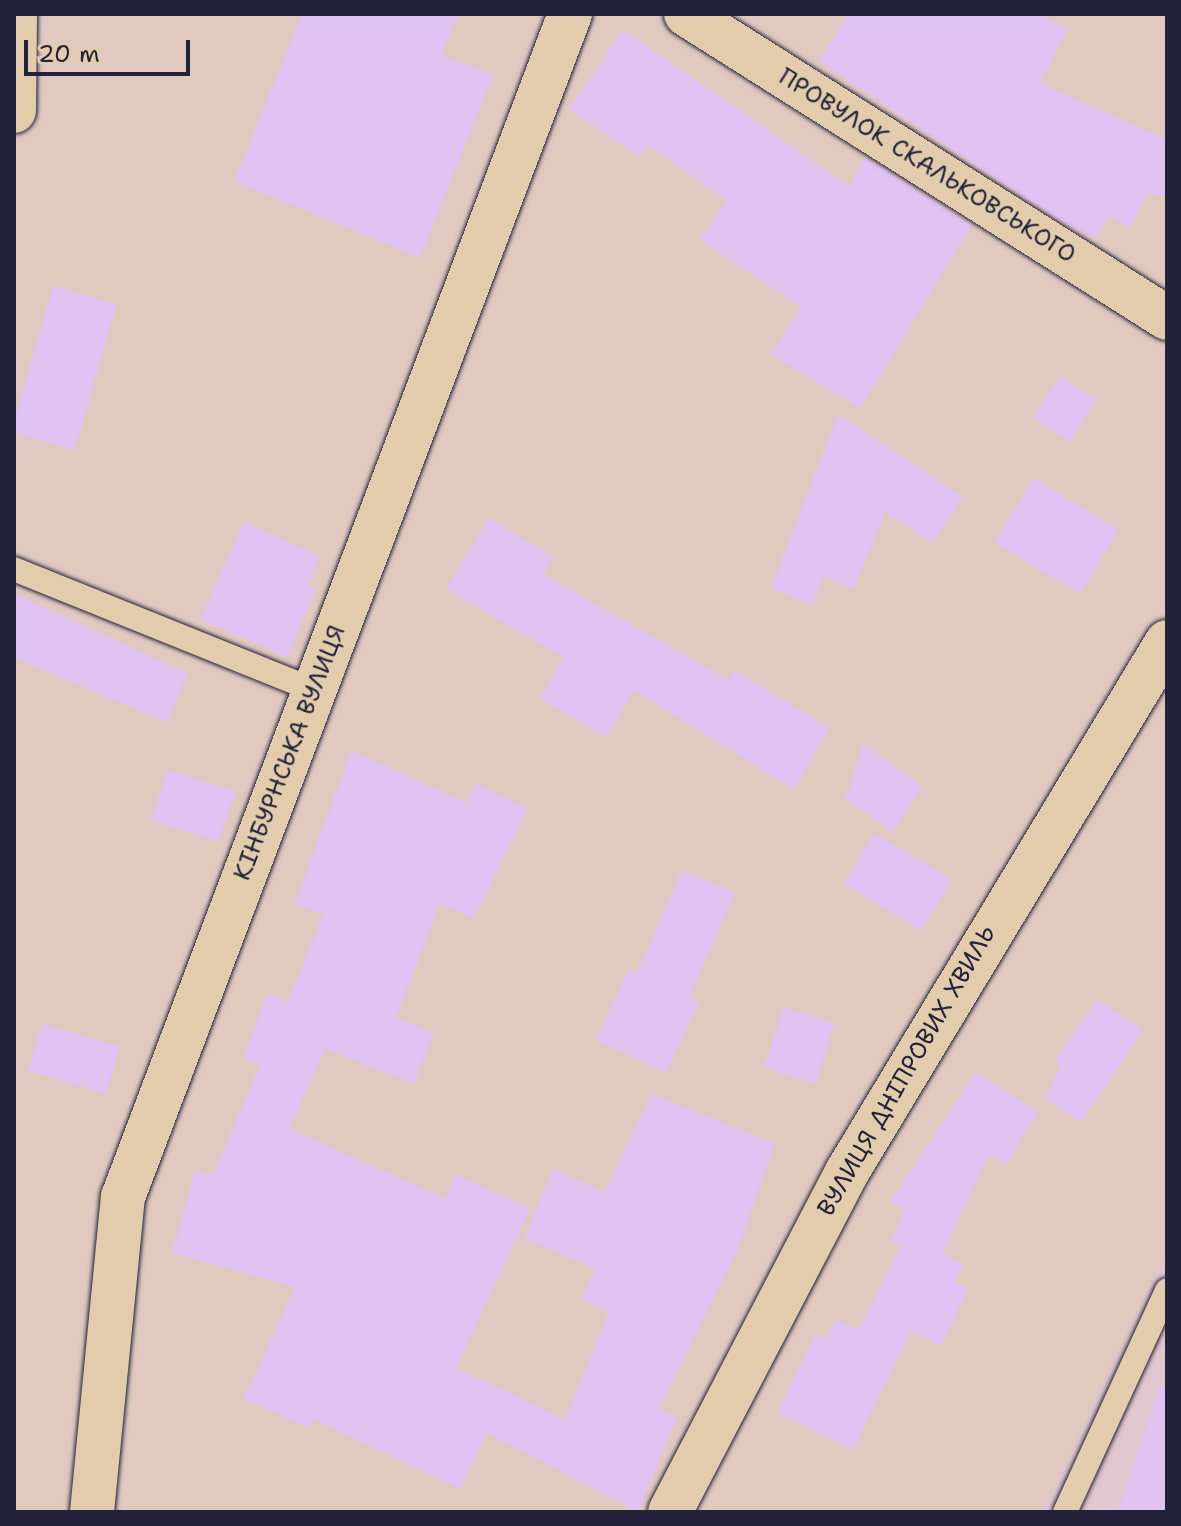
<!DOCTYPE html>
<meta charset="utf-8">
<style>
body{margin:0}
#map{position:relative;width:1181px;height:1526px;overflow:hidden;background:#e1c9c0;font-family:"Shantell Sans",sans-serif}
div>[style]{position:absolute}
.built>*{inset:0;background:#e1c7cf}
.building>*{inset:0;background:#e0c3f2;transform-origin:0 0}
.roads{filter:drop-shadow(0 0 2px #22223b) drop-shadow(0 0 2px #22223b)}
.lane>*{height:24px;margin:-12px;padding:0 12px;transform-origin:12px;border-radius:12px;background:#e2ccab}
.street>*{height:44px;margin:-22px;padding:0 22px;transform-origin:22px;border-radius:22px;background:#e2ccab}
span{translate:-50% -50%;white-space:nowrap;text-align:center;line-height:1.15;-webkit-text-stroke:7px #e2ccab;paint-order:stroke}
.street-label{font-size:24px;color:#22223b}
.frame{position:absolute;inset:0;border:16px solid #22223b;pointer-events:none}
.scale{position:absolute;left:24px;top:40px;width:166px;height:36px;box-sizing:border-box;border:4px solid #22223b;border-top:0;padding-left:10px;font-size:24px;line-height:28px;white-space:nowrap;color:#22223b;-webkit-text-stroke:6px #e2ccab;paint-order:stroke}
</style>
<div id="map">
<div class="built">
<div style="clip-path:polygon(1167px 1254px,1167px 1512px,1041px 1512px)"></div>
</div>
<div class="building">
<div style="clip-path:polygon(302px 14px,458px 14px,442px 55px,493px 75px,420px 258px,234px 181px)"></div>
<div style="clip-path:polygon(849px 14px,1038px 14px,1068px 29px,1040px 83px,1167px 140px,1167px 197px,1147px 193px,1130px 228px,1107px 216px,1096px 239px,1054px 217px,818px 61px)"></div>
<div style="clip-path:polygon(623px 30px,849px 186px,865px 157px,972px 225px,860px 409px,771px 354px,801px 307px,700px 240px,727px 200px,647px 145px,639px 157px,569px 109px)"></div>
<div style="left:53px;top:286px;width:66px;height:152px;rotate:16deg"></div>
<div style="left:1059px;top:376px;width:44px;height:50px;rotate:32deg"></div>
<div style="clip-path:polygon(838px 414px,963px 497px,932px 543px,885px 512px,854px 589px,824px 577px,813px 605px,771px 588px)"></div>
<div style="left:1033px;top:478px;width:100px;height:75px;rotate:31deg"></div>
<div style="clip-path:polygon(489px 518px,553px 557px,543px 574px,729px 680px,735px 670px,829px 728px,794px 790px,634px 690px,607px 737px,540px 699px,563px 657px,446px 589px)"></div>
<div style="clip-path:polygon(243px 522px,320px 556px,308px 586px,316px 589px,287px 657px,200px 620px)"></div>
<div style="clip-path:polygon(14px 593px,188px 674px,167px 722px,14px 658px)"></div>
<div style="clip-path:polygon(863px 743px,923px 787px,892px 832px,846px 799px)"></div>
<div style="clip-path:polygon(351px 750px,467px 803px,476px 783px,528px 809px,474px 918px,440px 903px,396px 1018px,434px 1032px,414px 1084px,325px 1049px,289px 1129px,445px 1198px,456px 1174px,530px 1209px,456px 1368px,565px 1419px,609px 1312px,581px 1299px,595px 1269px,524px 1238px,553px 1169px,605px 1192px,651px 1094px,775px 1143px,738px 1249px,659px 1409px,677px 1417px,638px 1512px,487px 1433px,460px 1489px,313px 1419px,309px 1428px,244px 1399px,295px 1287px,172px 1253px,195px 1170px,213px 1175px,260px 1065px,243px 1059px,267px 994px,288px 1002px,323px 914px,295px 904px)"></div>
<div style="left:167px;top:770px;width:71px;height:53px;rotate:17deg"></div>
<div style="left:874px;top:833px;width:91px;height:59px;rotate:31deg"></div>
<div style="clip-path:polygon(682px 870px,735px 893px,689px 997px,699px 1002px,666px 1073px,596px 1040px,629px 969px,637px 973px)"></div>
<div style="clip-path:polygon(1097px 999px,1143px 1030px,1081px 1122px,1045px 1099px,1060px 1065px,1054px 1062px)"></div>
<div style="left:783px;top:1007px;width:54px;height:64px;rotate:17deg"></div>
<div style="left:42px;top:1024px;width:81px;height:49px;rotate:16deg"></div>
<div style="clip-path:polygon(976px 1072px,1038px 1112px,1006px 1164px,989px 1154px,942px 1254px,964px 1264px,955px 1282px,969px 1289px,941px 1346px,911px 1331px,853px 1450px,777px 1413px,815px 1334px,825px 1339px,836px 1319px,859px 1330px,900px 1247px,890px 1242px,905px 1210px,890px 1202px)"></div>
<div style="clip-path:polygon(1160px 1387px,1167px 1388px,1167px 1512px,1117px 1512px)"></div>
</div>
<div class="roads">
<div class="lane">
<div style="left:14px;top:569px;width:323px;rotate:22deg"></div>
<div style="left:1065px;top:1512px;width:244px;rotate:-65.3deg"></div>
</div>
<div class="street">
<div style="left:686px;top:14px;width:569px;rotate:32.29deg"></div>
<div style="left:14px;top:111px;width:97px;rotate:-89.4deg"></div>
<div style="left:92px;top:1512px;width:317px;rotate:-84.4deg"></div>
<div style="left:123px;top:1197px;width:1265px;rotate:-69.3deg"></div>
<div style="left:670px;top:1512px;width:383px;rotate:-62.5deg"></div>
<div style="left:847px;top:1172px;width:619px;rotate:-58.88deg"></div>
</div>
</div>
<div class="street-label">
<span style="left:927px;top:166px;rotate:32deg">ПРОВУЛОК СКАЛЬКОВСЬКОГО</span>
<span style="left:290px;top:753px;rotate:-69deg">КІНБУРНСЬКА ВУЛИЦЯ</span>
<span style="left:907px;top:1071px;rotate:-60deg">ВУЛИЦЯ ДНІПРОВИХ ХВИЛЬ</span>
</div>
<div class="frame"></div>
<div class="scale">20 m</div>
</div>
